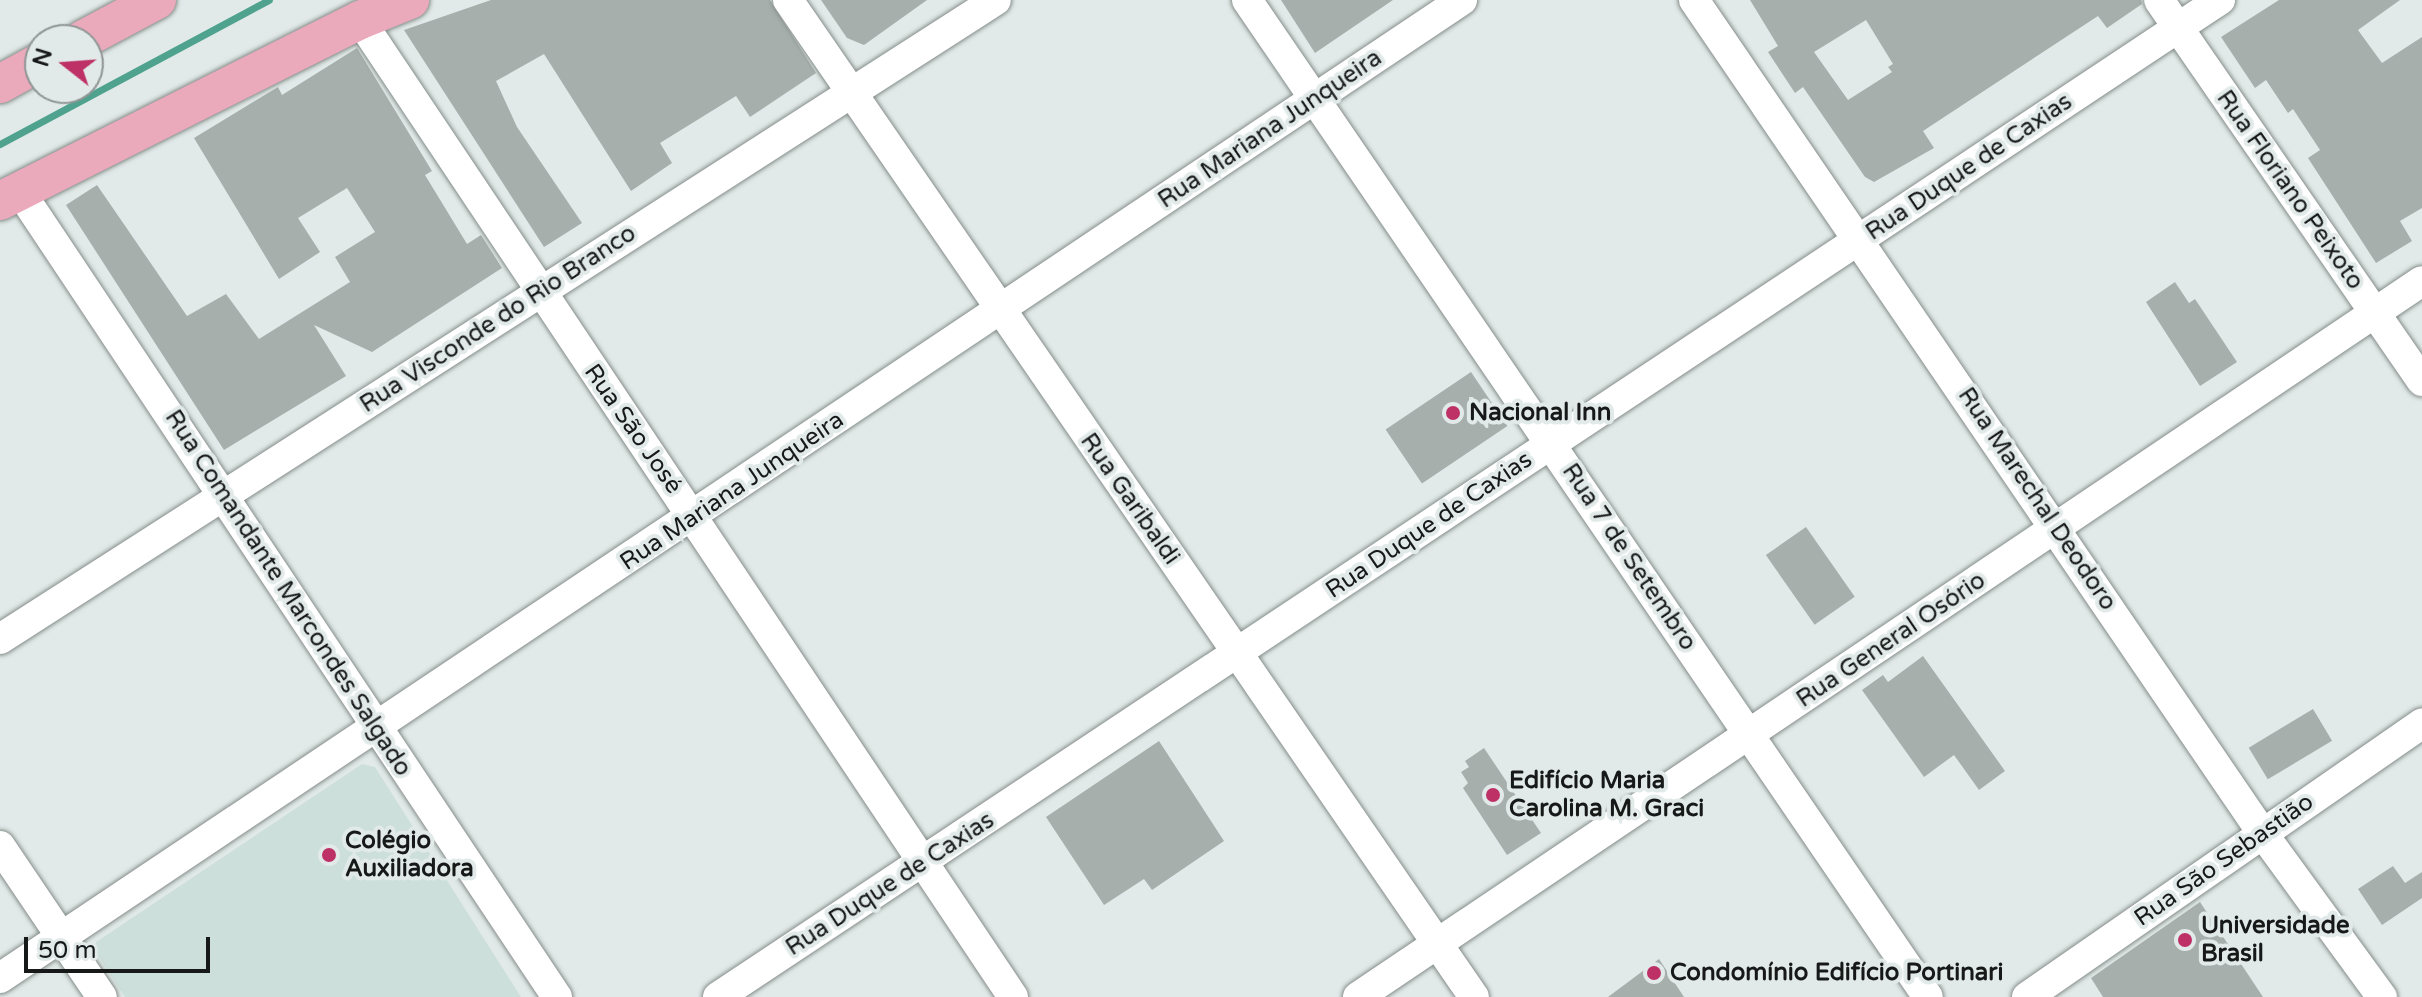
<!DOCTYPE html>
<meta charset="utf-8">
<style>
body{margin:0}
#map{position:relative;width:2422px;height:997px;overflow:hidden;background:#e1eae8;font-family:"Varela Round",sans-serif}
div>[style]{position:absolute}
.built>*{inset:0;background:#cddfda}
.stream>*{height:7px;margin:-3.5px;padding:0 3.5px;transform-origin:3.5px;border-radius:3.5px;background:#4fa28e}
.building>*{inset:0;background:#a7afac;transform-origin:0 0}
.roads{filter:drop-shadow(0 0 2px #858d8a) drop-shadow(0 0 2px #858d8a)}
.minor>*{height:30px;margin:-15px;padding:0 15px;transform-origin:15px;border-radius:15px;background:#fff}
.major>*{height:38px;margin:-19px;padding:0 19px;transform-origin:19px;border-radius:19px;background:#eba9bc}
.dots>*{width:22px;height:22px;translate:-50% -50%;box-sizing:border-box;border:4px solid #e1eae8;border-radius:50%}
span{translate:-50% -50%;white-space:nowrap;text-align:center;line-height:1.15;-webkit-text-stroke:8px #e1eae8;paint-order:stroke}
.street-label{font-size:24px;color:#161918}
.poi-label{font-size:24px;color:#161918;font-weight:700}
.left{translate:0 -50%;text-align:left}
.north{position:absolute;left:24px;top:24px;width:80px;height:80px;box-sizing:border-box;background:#e1eae8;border:2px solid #909695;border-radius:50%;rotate:287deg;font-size:22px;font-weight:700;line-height:32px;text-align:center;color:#161918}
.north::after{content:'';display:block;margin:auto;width:28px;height:36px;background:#be3166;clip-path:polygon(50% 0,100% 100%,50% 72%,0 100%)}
.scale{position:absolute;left:24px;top:937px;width:186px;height:36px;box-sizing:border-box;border:4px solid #161918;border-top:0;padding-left:10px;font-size:24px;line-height:28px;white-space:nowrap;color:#161918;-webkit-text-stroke:6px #e1eae8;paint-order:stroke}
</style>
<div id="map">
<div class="built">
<div style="clip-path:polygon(362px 764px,375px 767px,521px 997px,125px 997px,95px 951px,96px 942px)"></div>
</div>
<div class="stream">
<div style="left:0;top:144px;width:305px;rotate:-28.2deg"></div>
</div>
<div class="building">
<div style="clip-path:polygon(491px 0,770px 0,816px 73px,750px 117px,736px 96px,660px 143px,672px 163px,631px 191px,544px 54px,496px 81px,517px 127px,582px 223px,544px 247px,404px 30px)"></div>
<div style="clip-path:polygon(821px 0,927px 0,864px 45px,847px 38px)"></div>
<div style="clip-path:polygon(1281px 0,1393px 0,1315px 53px)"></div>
<div style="clip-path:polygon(evenodd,1750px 0,2141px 0,2142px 4px,2107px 28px,2098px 16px,1923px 131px,1934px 148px,1874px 182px,1865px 177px,1803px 87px,1795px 93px,1768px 52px,1778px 46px,1750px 0,1866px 20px,1893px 64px,1888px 67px,1892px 72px,1848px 100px,1814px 52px,1866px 20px)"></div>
<div style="clip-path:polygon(2279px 0,2400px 0,2358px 30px,2382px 63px,2422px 37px,2422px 208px,2400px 221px,2412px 241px,2376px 263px,2308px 158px,2320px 150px,2293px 109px,2288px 113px,2266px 80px,2255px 88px,2221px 37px)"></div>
<div style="clip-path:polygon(357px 48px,432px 171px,425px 175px,467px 244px,481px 235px,502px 268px,372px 352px,314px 325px,346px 376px,224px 450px,66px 205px,97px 185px,187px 316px,226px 294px,259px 339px,350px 282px,335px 257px,375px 232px,347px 188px,298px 218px,320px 252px,279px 279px,194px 138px,278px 87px,282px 95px)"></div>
<div style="clip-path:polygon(2175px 282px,2189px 303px,2195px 299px,2237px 362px,2200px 386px,2146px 302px)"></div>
<div style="left:1471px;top:372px;width:65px;height:103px;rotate:56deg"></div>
<div style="left:1806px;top:527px;width:85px;height:49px;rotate:55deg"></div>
<div style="clip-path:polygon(1923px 656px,2005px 771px,1979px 790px,1954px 755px,1924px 777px,1862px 690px,1883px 675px,1888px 682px)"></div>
<div style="left:2313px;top:709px;width:37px;height:75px;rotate:59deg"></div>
<div style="clip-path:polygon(1159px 741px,1224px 841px,1152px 890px,1144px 879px,1104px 905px,1046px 817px)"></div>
<div style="clip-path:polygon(1484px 748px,1541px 833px,1507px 855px,1463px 788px,1468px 783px,1461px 772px,1469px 767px,1465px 761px)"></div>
<div style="clip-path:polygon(2393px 866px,2405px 883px,2422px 872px,2422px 898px,2382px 925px,2358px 889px)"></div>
<div style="clip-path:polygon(2200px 902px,2263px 997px,2103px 997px,2091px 978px)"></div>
<div style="clip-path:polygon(1659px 959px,1684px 997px,1608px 997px)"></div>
</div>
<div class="roads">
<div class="minor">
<div style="left:788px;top:0;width:1210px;rotate:55.47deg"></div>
<div style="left:1247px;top:0;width:1207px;rotate:55.67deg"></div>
<div style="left:1694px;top:0;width:1010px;rotate:55.7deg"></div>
<div style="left:2263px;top:834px;width:202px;rotate:53.9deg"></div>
<div style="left:2159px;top:0;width:463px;rotate:55.4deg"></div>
<div style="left:360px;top:20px;width:1175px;rotate:56.24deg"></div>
<div style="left:19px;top:190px;width:970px;rotate:56.31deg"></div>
<div style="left:0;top:639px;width:1183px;rotate:-32.68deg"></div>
<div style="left:0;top:846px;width:182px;rotate:56deg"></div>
<div style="left:0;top:978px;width:1759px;rotate:-33.78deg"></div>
<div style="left:718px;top:997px;width:1803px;rotate:-33.58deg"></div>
<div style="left:1358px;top:997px;width:1282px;rotate:-33.94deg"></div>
<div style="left:2027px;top:997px;width:481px;rotate:-34.7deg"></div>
</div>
<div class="major">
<div style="left:82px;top:40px;width:85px;rotate:-28.1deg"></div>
<div style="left:0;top:84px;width:46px;rotate:-28.8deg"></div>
<div style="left:0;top:201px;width:403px;rotate:-26.7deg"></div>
<div style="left:360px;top:20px;width:54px;rotate:-21.8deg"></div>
</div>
</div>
<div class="dots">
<div style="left:1453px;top:413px;background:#be3166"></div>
<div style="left:1493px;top:795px;background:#be3166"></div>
<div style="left:329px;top:855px;background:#be3166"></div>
<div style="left:2185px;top:940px;background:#be3166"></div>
<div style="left:1654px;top:973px;background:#be3166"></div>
</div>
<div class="street-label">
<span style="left:1270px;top:129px;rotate:-34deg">Rua Mariana Junqueira</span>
<span style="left:1969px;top:167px;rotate:-34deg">Rua Duque de Caxias</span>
<span style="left:2290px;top:190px;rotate:55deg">Rua Floriano Peixoto</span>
<span style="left:498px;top:319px;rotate:-33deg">Rua Visconde do Rio Branco</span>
<span style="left:633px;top:429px;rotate:55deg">Rua São José</span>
<span style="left:732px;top:491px;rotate:-34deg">Rua Mariana Junqueira</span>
<span style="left:1130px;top:499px;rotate:55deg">Rua Garibaldi</span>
<span style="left:2037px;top:499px;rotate:56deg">Rua Marechal Deodoro</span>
<span style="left:1429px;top:525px;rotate:-34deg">Rua Duque de Caxias</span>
<span style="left:1629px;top:557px;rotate:56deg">Rua 7 de Setembro</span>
<span style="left:288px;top:593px;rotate:57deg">Rua Comandante Marcondes Salgado</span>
<span style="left:1891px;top:640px;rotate:-34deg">Rua General Osório</span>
<span style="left:2224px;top:860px;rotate:-35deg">Rua São Sebastião</span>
<span style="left:890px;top:884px;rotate:-33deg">Rua Duque de Caxias</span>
</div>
<div class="poi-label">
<span class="left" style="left:1469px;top:413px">Nacional Inn</span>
<span class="left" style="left:1509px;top:795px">Edifício Maria<br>Carolina M. Graci</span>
<span class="left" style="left:345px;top:855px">Colégio<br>Auxiliadora</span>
<span class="left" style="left:2201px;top:940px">Universidade<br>Brasil</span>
<span class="left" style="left:1670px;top:973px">Condomínio Edifício Portinari</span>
</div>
<div class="north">N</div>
<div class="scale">50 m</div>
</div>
